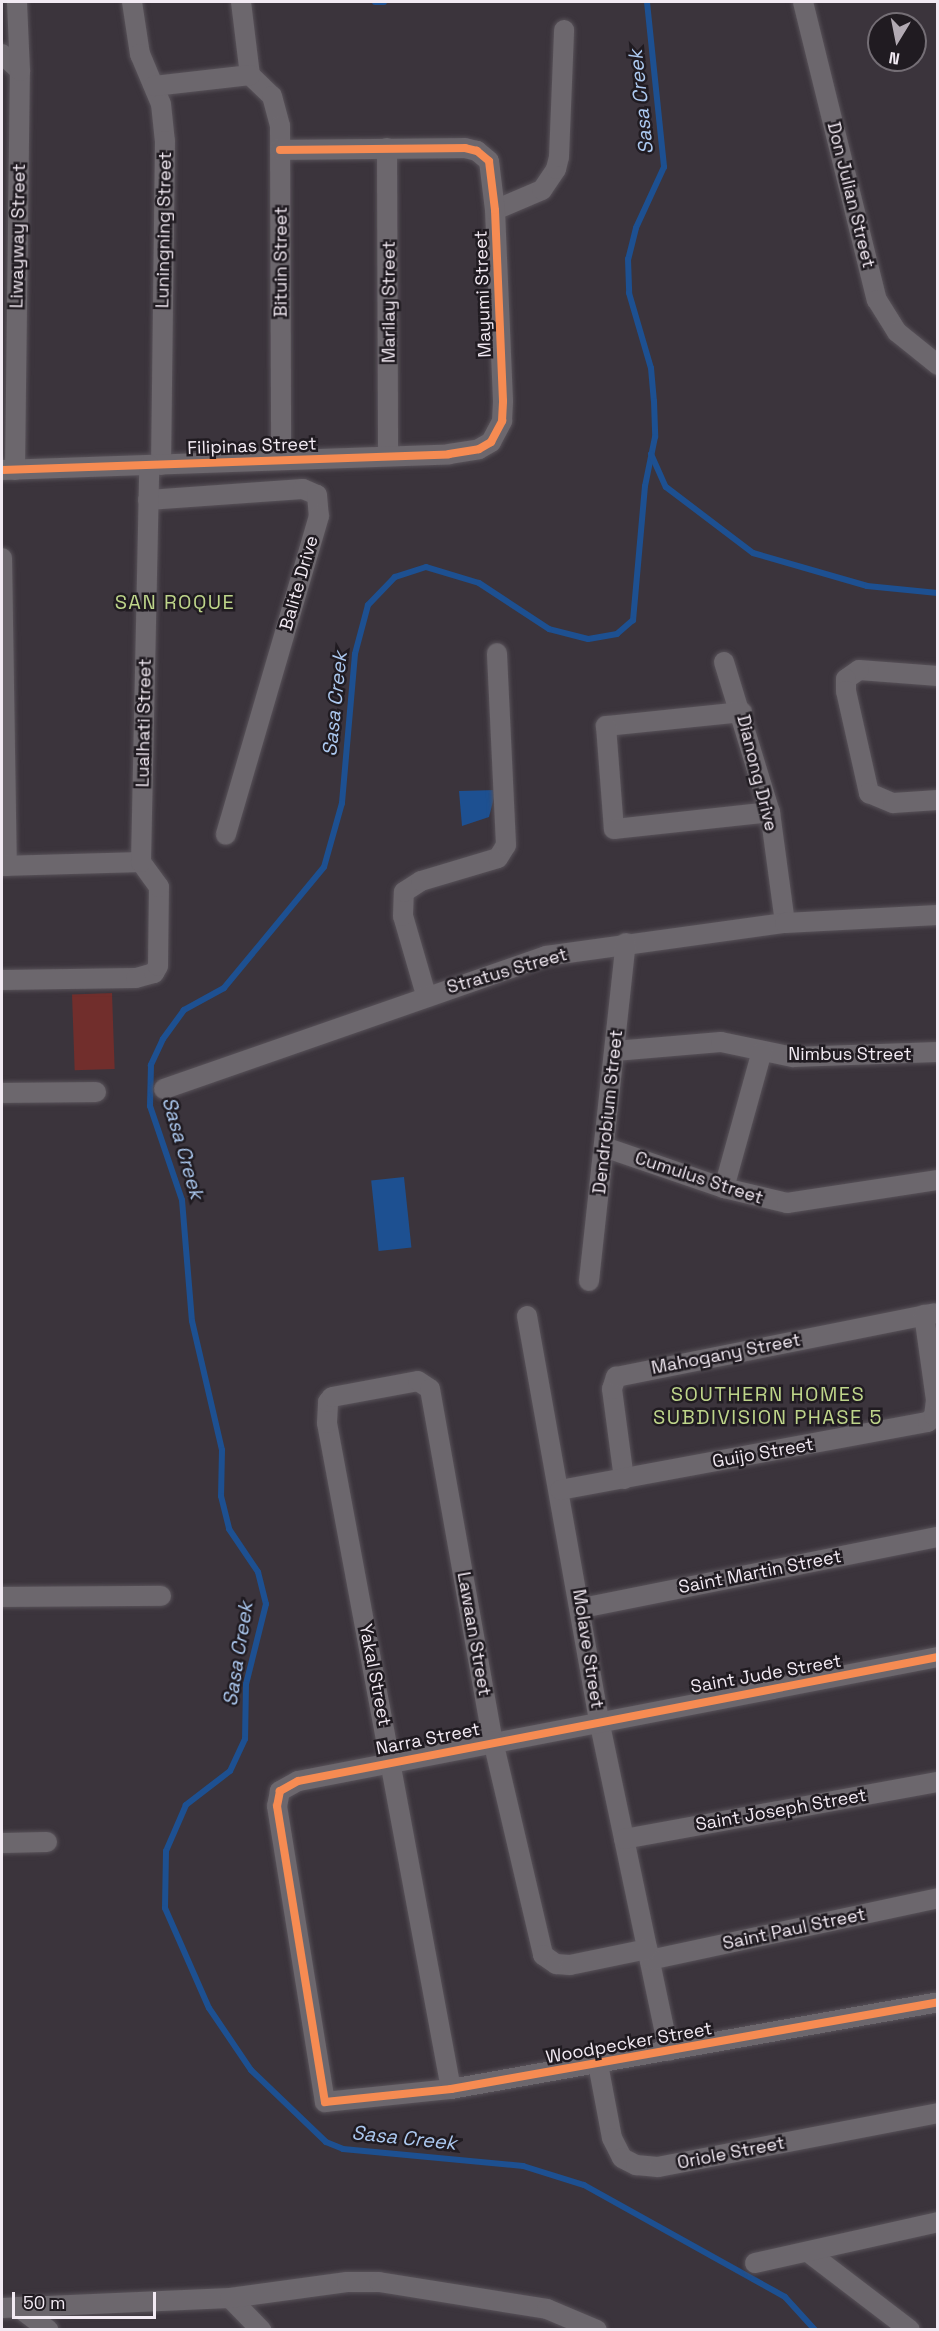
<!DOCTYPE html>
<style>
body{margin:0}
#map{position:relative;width:939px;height:2331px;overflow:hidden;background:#3b343c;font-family:"Space Grotesk",sans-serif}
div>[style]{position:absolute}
.green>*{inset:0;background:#712e2c;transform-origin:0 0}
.water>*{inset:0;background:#1d5091;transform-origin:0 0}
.stream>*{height:6px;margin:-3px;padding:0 3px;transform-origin:3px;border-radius:3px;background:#1d5091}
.roads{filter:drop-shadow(0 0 2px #585259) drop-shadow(0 0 2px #585259)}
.minor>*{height:20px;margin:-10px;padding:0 10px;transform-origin:10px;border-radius:10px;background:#6c676d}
.cycleway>*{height:8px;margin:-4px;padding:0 4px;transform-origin:4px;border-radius:4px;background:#f68b52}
span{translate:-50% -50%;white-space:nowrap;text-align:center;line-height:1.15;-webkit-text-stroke:5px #201b21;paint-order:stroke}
.street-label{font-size:18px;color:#f2eaf3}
.water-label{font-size:20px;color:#acc9f0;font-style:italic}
.neighbourhood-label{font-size:20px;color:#bed58a;letter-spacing:1.5px}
.frame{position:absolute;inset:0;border:3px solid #f2eaf3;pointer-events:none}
.north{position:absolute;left:867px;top:12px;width:60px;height:60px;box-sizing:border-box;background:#201b21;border:2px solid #746e75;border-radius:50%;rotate:190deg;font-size:16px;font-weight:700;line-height:24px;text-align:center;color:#f2eaf3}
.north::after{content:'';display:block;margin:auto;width:21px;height:27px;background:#b2aab3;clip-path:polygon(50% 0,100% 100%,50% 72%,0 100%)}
.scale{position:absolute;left:12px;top:2292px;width:144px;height:27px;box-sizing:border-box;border:3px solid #f2eaf3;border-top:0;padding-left:8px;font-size:18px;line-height:21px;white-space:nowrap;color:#f2eaf3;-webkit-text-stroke:4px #201b21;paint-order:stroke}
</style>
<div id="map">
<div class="green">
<div style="left:112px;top:993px;width:76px;height:40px;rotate:88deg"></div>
</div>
<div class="water">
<div style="clip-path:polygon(496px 790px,489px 817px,462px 826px,459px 791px)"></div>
<div style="left:404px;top:1177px;width:71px;height:33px;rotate:84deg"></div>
</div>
<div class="stream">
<div style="left:375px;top:2px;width:9px"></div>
<div style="left:647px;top:2px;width:166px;rotate:84.1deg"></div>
<div style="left:664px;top:167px;width:67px;rotate:114.7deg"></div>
<div style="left:636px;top:228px;width:32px;rotate:104deg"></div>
<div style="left:628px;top:259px;width:34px;rotate:88deg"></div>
<div style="left:629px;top:293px;width:78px;rotate:73.7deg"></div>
<div style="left:651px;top:368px;width:33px;rotate:85deg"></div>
<div style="left:654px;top:401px;width:36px;rotate:88deg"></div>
<div style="left:655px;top:437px;width:50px;rotate:101.5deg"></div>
<div style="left:645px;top:486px;width:135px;rotate:95.1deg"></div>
<div style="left:633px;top:620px;width:21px;rotate:139deg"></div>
<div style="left:617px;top:634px;width:29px;rotate:170deg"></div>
<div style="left:588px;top:639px;width:40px;rotate:-165.6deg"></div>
<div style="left:549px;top:629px;width:84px;rotate:-146.7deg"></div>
<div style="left:479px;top:583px;width:55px;rotate:-163.2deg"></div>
<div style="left:426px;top:567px;width:33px;rotate:162deg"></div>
<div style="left:395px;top:577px;width:39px;rotate:134deg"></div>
<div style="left:368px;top:605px;width:51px;rotate:104.9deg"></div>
<div style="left:355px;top:654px;width:150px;rotate:95deg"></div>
<div style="left:342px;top:803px;width:66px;rotate:105.7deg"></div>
<div style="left:324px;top:867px;width:157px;rotate:129.6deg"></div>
<div style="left:224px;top:988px;width:46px;rotate:151.2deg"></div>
<div style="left:184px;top:1010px;width:36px;rotate:126deg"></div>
<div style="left:163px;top:1039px;width:29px;rotate:115deg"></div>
<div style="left:151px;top:1065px;width:41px;rotate:91.4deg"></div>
<div style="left:150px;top:1106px;width:99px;rotate:71.2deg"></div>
<div style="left:182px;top:1200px;width:121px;rotate:85.3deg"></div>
<div style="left:192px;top:1321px;width:132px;rotate:76.9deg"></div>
<div style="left:222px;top:1450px;width:46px;rotate:91.2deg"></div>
<div style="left:221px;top:1496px;width:34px;rotate:76deg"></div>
<div style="left:229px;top:1529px;width:52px;rotate:56deg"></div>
<div style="left:258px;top:1572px;width:33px;rotate:76deg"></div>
<div style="left:266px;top:1604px;width:82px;rotate:104deg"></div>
<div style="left:246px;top:1684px;width:55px;rotate:91deg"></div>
<div style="left:245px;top:1739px;width:35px;rotate:115deg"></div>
<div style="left:230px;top:1771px;width:56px;rotate:142.3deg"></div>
<div style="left:186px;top:1805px;width:50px;rotate:113.5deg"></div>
<div style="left:166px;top:1851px;width:57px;rotate:91deg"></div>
<div style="left:165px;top:1908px;width:109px;rotate:66.3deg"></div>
<div style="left:209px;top:2008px;width:75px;rotate:55.9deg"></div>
<div style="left:251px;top:2070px;width:104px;rotate:43.8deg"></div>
<div style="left:326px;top:2142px;width:18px;rotate:22deg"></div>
<div style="left:343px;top:2149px;width:181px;rotate:5.4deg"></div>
<div style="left:523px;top:2166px;width:64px;rotate:17.3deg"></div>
<div style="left:584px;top:2185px;width:230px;rotate:29.1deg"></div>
<div style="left:785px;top:2297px;width:45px;rotate:47.7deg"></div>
<div style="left:651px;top:454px;width:36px;rotate:66deg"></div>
<div style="left:666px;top:487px;width:109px;rotate:37.2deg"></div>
<div style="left:753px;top:553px;width:119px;rotate:16.1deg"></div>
<div style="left:867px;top:586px;width:71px;rotate:5.6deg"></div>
</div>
<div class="roads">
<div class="minor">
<div style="left:132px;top:2px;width:53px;rotate:81.3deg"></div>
<div style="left:140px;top:54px;width:54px;rotate:67.2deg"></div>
<div style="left:161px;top:104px;width:37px;rotate:84deg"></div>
<div style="left:165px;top:141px;width:324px;rotate:90.7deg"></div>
<div style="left:241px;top:2px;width:74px;rotate:83deg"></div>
<div style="left:803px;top:2px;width:307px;rotate:76.1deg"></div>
<div style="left:877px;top:300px;width:38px;rotate:58deg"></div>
<div style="left:897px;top:332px;width:53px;rotate:38.8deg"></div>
<div style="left:2px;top:54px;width:25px;rotate:43deg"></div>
<div style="left:250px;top:75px;width:30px;rotate:44deg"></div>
<div style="left:272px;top:96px;width:31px;rotate:75deg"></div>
<div style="left:280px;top:126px;width:334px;rotate:89.8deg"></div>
<div style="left:154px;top:86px;width:97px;rotate:-6.5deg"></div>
<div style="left:387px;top:148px;width:308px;rotate:89.8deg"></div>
<div style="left:495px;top:210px;width:51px;rotate:-23.1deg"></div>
<div style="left:542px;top:190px;width:25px;rotate:-56deg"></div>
<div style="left:556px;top:169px;width:12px;rotate:-76deg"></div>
<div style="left:559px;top:157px;width:127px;rotate:-87.7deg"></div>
<div style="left:2px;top:470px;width:447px;rotate:-2deg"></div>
<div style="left:449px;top:454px;width:30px;rotate:-9deg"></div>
<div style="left:479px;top:449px;width:14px;rotate:-30deg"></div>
<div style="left:491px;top:442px;width:24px;rotate:-62deg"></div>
<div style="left:502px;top:421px;width:20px;rotate:-87deg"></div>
<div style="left:503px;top:401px;width:191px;rotate:-92.4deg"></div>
<div style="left:495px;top:210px;width:49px;rotate:-97deg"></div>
<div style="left:489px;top:161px;width:16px;rotate:-140deg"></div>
<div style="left:477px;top:151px;width:12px;rotate:-166deg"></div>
<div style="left:465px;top:148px;width:185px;rotate:179.4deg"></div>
<div style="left:15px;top:470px;width:399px;rotate:-89.3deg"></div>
<div style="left:20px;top:71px;width:69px;rotate:-92.5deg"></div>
<div style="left:148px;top:500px;width:155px;rotate:-4.1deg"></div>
<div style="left:303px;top:489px;width:15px;rotate:23deg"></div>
<div style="left:317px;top:495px;width:21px;rotate:85deg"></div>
<div style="left:319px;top:516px;width:332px;rotate:106.3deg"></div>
<div style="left:2px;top:558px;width:308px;rotate:89.1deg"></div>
<div style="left:724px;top:662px;width:157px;rotate:73deg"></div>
<div style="left:770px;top:812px;width:112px;rotate:82.3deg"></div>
<div style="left:938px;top:676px;width:79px;rotate:-175.7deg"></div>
<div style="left:859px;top:670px;width:16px;rotate:145deg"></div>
<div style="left:846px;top:679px;width:12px;rotate:90deg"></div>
<div style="left:846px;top:691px;width:105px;rotate:77.3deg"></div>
<div style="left:869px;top:793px;width:26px;rotate:23deg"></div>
<div style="left:893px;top:803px;width:45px;rotate:-3.8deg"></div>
<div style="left:742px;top:712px;width:137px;rotate:174.1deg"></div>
<div style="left:606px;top:726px;width:103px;rotate:85.6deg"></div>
<div style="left:614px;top:829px;width:157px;rotate:-6.2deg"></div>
<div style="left:2px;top:866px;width:139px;rotate:-1.6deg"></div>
<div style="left:2px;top:980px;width:134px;rotate:-0.9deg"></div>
<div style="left:136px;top:978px;width:19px;rotate:-16deg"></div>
<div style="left:154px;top:973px;width:8px;rotate:-60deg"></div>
<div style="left:158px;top:966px;width:79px;rotate:-89.3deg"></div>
<div style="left:159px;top:887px;width:31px;rotate:-126deg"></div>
<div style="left:141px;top:862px;width:397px;rotate:-88.8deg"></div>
<div style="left:426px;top:995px;width:82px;rotate:-106.2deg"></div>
<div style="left:403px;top:916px;width:24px;rotate:-88deg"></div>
<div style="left:404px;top:892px;width:20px;rotate:-33deg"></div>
<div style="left:421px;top:881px;width:80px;rotate:-16.6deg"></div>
<div style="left:498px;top:858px;width:15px;rotate:-58deg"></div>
<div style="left:506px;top:845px;width:192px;rotate:-92.7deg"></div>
<div style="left:615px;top:1051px;width:106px;rotate:-4.9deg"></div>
<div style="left:721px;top:1042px;width:74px;rotate:11.8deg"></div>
<div style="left:793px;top:1057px;width:145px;rotate:-2deg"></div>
<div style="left:164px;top:1089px;width:404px;rotate:-19.2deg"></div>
<div style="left:546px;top:956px;width:241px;rotate:-7.9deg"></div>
<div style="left:785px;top:923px;width:153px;rotate:-3deg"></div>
<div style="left:2px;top:1093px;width:94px;rotate:-0.6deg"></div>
<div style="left:604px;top:1147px;width:127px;rotate:18.9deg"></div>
<div style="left:724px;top:1188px;width:65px;rotate:13.4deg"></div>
<div style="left:787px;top:1203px;width:153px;rotate:-8.7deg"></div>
<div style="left:724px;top:1188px;width:142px;rotate:-74.5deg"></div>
<div style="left:589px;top:1281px;width:340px;rotate:-83.8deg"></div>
<div style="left:527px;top:1316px;width:410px;rotate:79.9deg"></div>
<div style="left:599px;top:1720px;width:338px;rotate:78.1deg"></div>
<div style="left:624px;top:1479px;width:91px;rotate:-97.6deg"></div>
<div style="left:612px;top:1389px;width:13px;rotate:-72deg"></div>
<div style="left:616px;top:1377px;width:325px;rotate:-11.3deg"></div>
<div style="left:560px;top:1490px;width:374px;rotate:-10.5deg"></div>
<div style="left:928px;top:1422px;width:8px;rotate:-45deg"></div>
<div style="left:934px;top:1416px;width:16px;rotate:-83deg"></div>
<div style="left:936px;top:1400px;width:86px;rotate:-98deg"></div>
<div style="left:2px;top:1597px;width:159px;rotate:-0.4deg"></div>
<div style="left:582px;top:1608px;width:363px;rotate:-11.3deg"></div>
<div style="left:938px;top:1657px;width:652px;rotate:169.03deg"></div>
<div style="left:298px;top:1781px;width:21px;rotate:151deg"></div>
<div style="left:280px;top:1791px;width:15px;rotate:101deg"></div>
<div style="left:277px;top:1806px;width:300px;rotate:80.8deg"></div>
<div style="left:325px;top:2102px;width:127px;rotate:-5.9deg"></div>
<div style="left:451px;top:2089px;width:495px;rotate:-10.1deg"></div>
<div style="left:624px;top:1839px;width:319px;rotate:-10.3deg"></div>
<div style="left:2px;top:1843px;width:45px;rotate:-1.3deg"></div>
<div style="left:650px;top:1960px;width:295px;rotate:-12.1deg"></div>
<div style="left:598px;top:2064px;width:75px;rotate:79.3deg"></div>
<div style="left:612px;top:2138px;width:22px;rotate:63deg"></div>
<div style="left:622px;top:2158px;width:16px;rotate:27deg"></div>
<div style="left:636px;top:2165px;width:22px;rotate:5deg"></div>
<div style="left:658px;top:2167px;width:285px;rotate:-10.9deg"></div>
<div style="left:451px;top:2089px;width:677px;rotate:-100.55deg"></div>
<div style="left:327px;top:1423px;width:21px;rotate:-87deg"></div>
<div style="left:328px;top:1402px;width:6px;rotate:-51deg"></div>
<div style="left:332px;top:1397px;width:87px;rotate:-10.5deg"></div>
<div style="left:418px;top:1381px;width:14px;rotate:34deg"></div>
<div style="left:430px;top:1389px;width:358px;rotate:79.9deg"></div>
<div style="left:493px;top:1741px;width:220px;rotate:76.8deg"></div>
<div style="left:543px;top:1955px;width:16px;rotate:35deg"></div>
<div style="left:556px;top:1964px;width:14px;rotate:4deg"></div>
<div style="left:570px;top:1965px;width:79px;rotate:-11.7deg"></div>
<div style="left:808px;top:2252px;width:128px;rotate:37.4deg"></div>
<div style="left:755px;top:2263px;width:188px;rotate:-12.6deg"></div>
<div style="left:230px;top:2298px;width:45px;rotate:45.9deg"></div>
<div style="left:18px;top:2307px;width:38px;rotate:37deg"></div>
<div style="left:2px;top:2308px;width:228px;rotate:-2.5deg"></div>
<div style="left:230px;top:2298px;width:118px;rotate:-7.8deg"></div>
<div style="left:347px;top:2282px;width:32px"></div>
<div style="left:379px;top:2282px;width:170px;rotate:9.1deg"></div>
<div style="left:547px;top:2309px;width:54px;rotate:22.8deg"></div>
</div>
</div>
<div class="cycleway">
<div style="left:2px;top:470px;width:447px;rotate:-2deg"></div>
<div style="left:449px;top:454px;width:30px;rotate:-9deg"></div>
<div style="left:479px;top:449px;width:14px;rotate:-30deg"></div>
<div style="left:491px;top:442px;width:24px;rotate:-62deg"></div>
<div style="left:502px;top:421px;width:20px;rotate:-87deg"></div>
<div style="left:503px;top:401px;width:191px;rotate:-92.4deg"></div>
<div style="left:495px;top:210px;width:49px;rotate:-97deg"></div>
<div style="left:489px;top:161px;width:16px;rotate:-140deg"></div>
<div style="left:477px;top:151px;width:12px;rotate:-166deg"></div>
<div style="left:465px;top:148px;width:185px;rotate:179.4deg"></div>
<div style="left:938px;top:1657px;width:652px;rotate:169.03deg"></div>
<div style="left:298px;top:1781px;width:21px;rotate:151deg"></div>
<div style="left:280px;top:1791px;width:15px;rotate:101deg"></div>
<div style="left:277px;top:1806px;width:300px;rotate:80.8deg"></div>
<div style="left:325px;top:2102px;width:127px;rotate:-5.9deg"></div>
<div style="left:451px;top:2089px;width:495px;rotate:-10.1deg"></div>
</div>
<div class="street-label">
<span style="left:851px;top:195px;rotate:76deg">Don Julian Street</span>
<span style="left:164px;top:230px;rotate:-89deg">Luningning Street</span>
<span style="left:18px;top:236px;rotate:-89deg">Liwayway Street</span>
<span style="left:281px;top:262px;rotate:-90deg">Bituin Street</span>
<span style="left:483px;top:294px;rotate:-92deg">Mayumi Street</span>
<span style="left:389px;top:302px;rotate:-90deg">Marilay Street</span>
<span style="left:252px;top:446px;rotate:-2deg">Filipinas Street</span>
<span style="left:299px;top:583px;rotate:-74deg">Balite Drive</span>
<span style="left:144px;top:723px;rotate:-89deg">Lualhati Street</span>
<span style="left:757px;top:773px;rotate:76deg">Dianong Drive</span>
<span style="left:507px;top:971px;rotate:-16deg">Stratus Street</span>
<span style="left:850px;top:1054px">Nimbus Street</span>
<span style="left:608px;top:1112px;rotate:-84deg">Dendrobium Street</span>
<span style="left:699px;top:1178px;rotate:18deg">Cumulus Street</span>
<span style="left:726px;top:1354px;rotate:-11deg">Mahogany Street</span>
<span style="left:763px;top:1453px;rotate:-10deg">Guijo Street</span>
<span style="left:760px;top:1572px;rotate:-11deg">Saint Martin Street</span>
<span style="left:474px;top:1634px;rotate:80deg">Lawaan Street</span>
<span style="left:588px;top:1649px;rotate:81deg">Molave Street</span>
<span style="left:766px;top:1674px;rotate:-10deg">Saint Jude Street</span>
<span style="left:375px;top:1675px;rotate:79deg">Yakal Street</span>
<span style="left:428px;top:1739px;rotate:-11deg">Narra Street</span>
<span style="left:781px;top:1810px;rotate:-10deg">Saint Joseph Street</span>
<span style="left:794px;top:1929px;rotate:-12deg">Saint Paul Street</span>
<span style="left:629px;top:2043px;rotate:-10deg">Woodpecker Street</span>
<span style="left:731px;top:2153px;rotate:-11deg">Oriole Street</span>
</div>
<div class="water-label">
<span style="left:641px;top:102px;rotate:-96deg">Sasa Creek</span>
<span style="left:335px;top:704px;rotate:-84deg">Sasa Creek</span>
<span style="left:183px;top:1148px;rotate:74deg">Sasa Creek</span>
<span style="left:238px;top:1654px;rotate:-81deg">Sasa Creek</span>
<span style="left:404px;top:2138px;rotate:6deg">Sasa Creek</span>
</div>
<div class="neighbourhood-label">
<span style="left:175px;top:602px">SAN ROQUE</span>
<span style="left:768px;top:1406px">SOUTHERN HOMES<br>SUBDIVISION PHASE 5</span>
</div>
<div class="frame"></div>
<div class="north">N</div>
<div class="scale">50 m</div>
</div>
